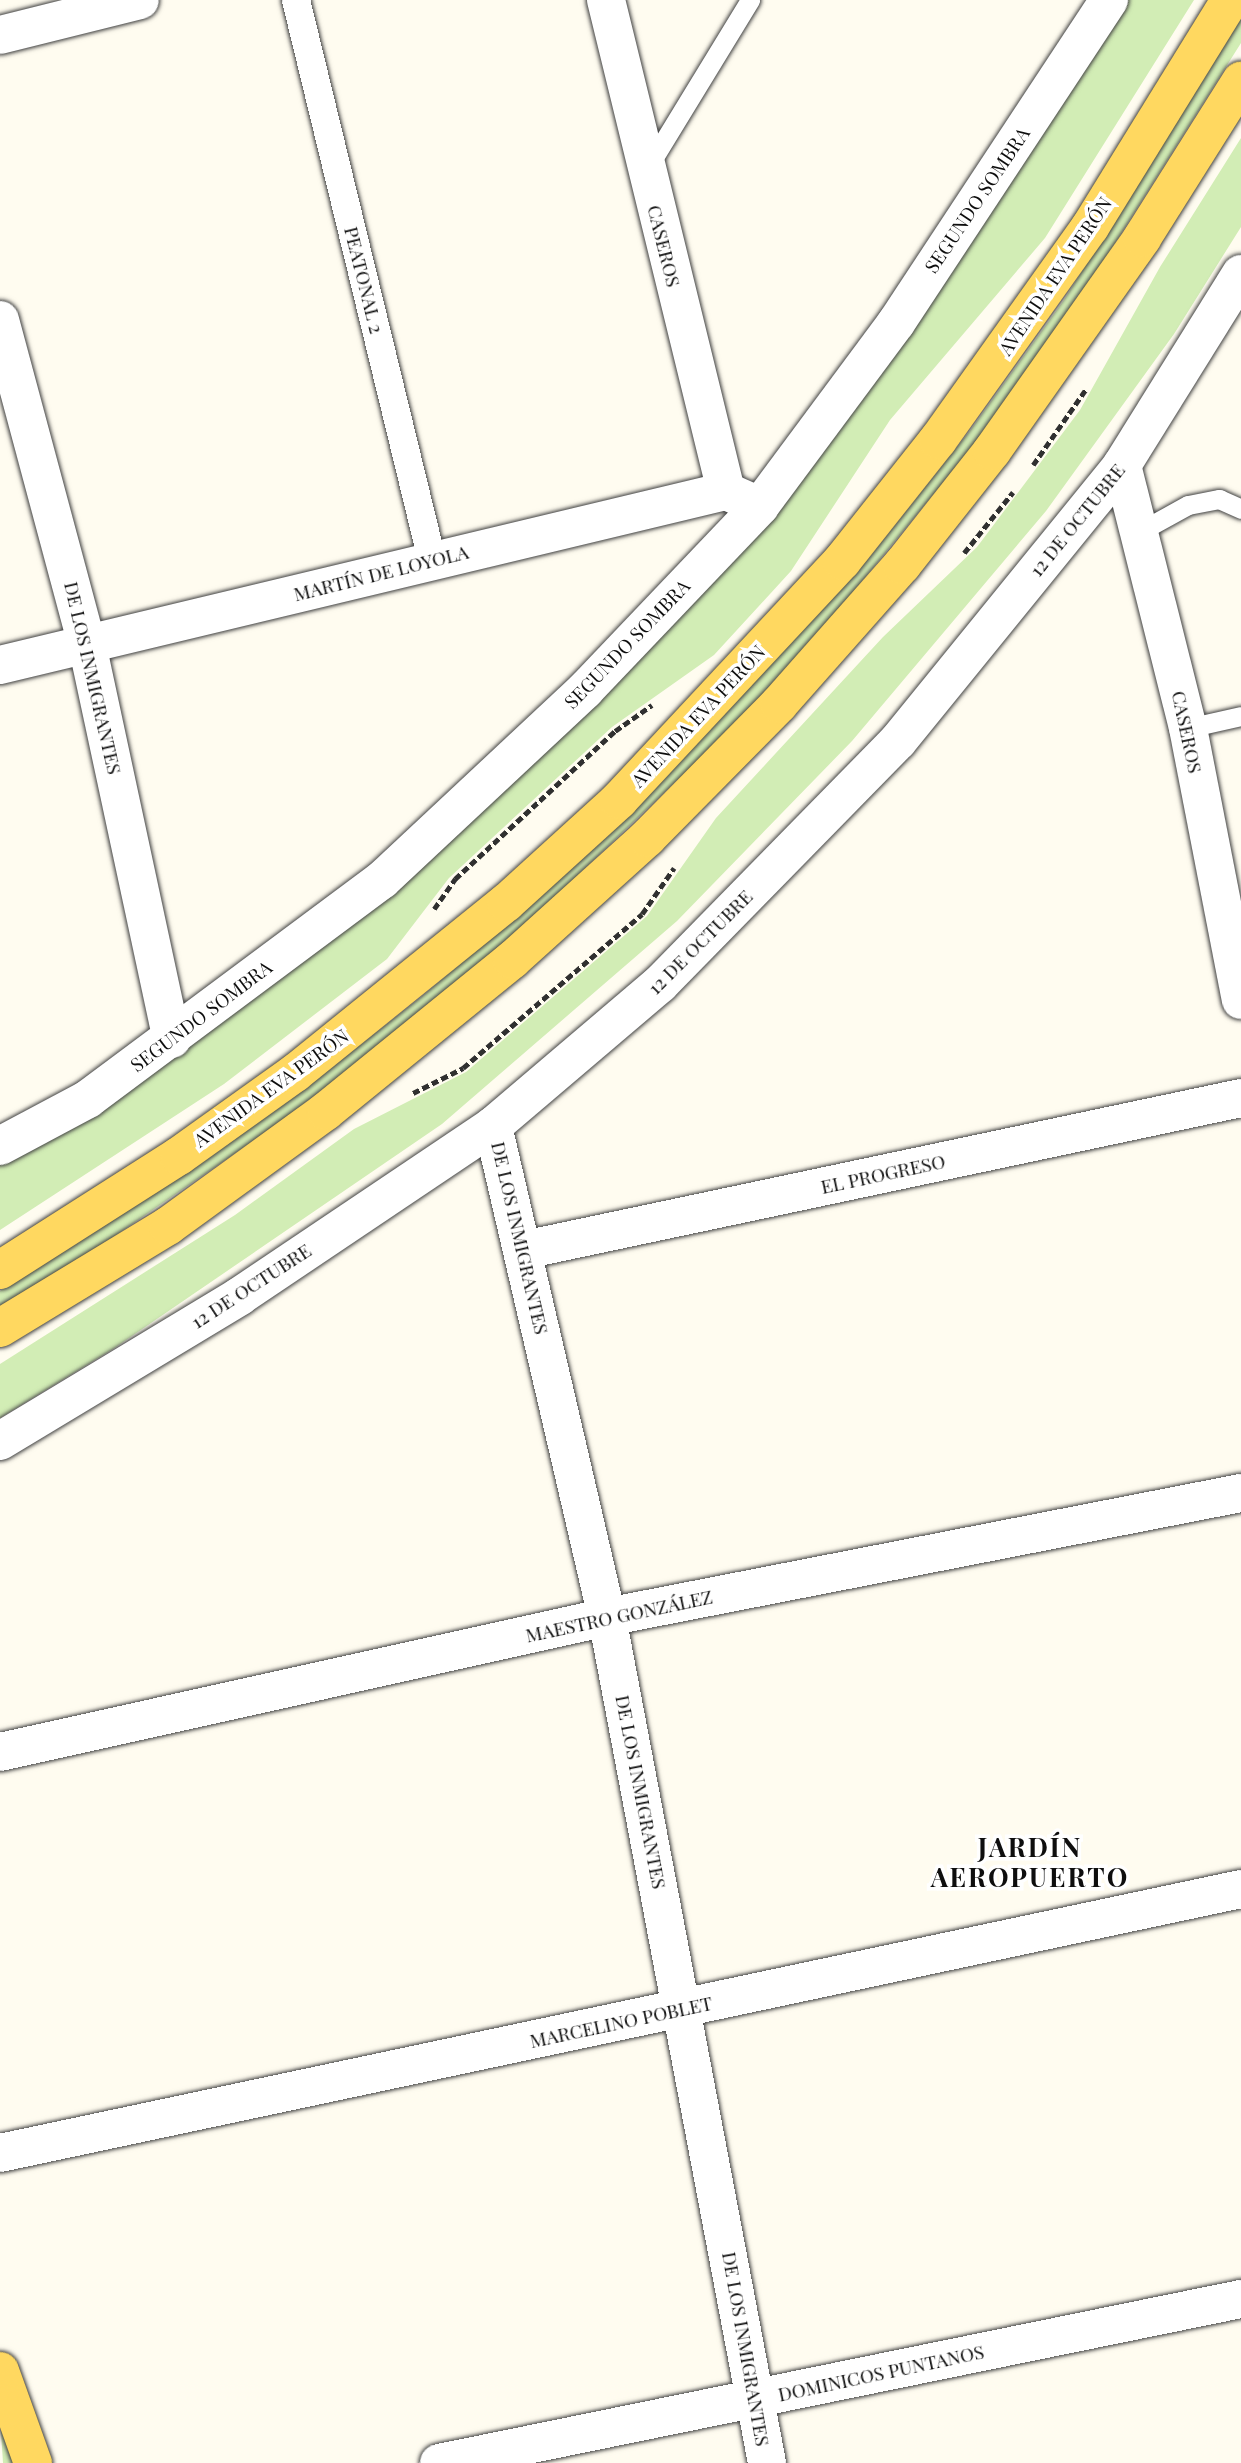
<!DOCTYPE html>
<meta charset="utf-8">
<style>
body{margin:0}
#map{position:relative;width:1241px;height:2463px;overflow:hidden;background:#fffcf0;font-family:"Playfair Display",serif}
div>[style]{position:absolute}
.green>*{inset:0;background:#d2edb5}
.path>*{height:4.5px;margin-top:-2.25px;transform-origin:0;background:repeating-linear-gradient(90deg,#303030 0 7px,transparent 0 10.5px)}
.roads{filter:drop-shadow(0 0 2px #414141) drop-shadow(0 0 2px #414141)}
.service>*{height:19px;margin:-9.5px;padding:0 9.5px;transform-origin:9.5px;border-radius:9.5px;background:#fff}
.pedestrian>*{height:28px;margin:-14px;padding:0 14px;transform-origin:14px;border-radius:14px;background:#fff}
.minor>*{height:38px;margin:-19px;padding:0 19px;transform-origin:19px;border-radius:19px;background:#fff}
.primary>*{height:38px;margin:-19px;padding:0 19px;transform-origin:19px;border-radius:19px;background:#ffd860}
span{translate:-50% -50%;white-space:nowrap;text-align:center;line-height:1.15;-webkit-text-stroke:7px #fff;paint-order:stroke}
.street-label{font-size:19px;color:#0e0e0e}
.district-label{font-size:26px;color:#0e0e0e;font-weight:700;letter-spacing:2px}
</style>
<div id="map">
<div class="green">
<div style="clip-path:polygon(1124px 0,1194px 0,1045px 238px,890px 420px,791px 571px,714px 655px,612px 727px,449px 878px,387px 959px,224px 1084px,0 1230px,0 1165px,586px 708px)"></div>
<div style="clip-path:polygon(1241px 19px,1241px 43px,1076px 305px,995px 419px,812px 642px,719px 740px,511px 939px,394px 1035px,273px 1127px,106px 1242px,0 1306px,0 1291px,185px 1174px,302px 1091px,420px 998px,529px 906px,647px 796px,869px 558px,969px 432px,1064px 300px)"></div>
<div style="clip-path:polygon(1241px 138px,1241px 227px,1174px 334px,1046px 511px,852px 741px,677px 921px,442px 1124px,113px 1349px,0 1418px,0 1364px,235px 1215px,354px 1129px,466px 1072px,647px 916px,716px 818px,883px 637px,977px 547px,1080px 410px,1160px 267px)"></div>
<div style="clip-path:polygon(0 2415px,17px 2463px,3px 2463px)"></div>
</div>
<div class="path">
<div style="left:1033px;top:465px;width:93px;rotate:-55.1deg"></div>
<div style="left:964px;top:553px;width:78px;rotate:-51.2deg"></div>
<div style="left:434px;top:909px;width:37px;rotate:-55deg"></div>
<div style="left:455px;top:879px;width:218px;rotate:-42.8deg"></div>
<div style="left:615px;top:731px;width:45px;rotate:-35.1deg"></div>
<div style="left:413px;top:1093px;width:56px;rotate:-26.6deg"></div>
<div style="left:463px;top:1068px;width:236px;rotate:-40.7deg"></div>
<div style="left:642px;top:914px;width:56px;rotate:-55.2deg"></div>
</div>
<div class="roads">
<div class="service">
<div style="left:648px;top:167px;width:196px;rotate:-58.6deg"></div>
<div style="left:1139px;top:532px;width:56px;rotate:-28.9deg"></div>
<div style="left:1188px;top:505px;width:32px;rotate:-11deg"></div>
<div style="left:1219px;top:499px;width:24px;rotate:24deg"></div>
<div style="left:1188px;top:728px;width:54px;rotate:-12.8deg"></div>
</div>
<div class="pedestrian">
<div style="left:296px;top:0;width:576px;rotate:76.35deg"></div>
</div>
<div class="minor">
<div style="left:606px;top:0;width:505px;rotate:76.27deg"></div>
<div style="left:0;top:35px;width:144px;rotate:-14deg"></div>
<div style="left:0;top:320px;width:335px;rotate:75deg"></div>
<div style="left:87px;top:644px;width:404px;rotate:77.9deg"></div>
<div style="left:1122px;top:465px;width:271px;rotate:75.9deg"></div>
<div style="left:1188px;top:728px;width:277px;rotate:79deg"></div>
<div style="left:0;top:665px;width:747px;rotate:-13.48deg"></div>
<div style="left:726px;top:491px;width:37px;rotate:24deg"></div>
<div style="left:493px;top:1126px;width:504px;rotate:76.93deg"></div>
<div style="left:607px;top:1617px;width:861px;rotate:79.29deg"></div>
<div style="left:0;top:1146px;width:100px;rotate:-28.1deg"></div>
<div style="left:88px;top:1099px;width:367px;rotate:-36.7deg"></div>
<div style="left:382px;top:880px;width:278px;rotate:-43.1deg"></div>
<div style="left:585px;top:690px;width:254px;rotate:-46.4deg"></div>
<div style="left:760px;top:506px;width:228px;rotate:-53.4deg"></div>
<div style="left:896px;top:323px;width:387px;rotate:-56.6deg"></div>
<div style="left:524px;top:1250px;width:733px;rotate:-11.97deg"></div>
<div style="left:0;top:1441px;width:280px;rotate:-31.1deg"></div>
<div style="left:240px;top:1296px;width:305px;rotate:-33.9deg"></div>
<div style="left:493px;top:1126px;width:219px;rotate:-40.4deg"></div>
<div style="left:660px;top:984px;width:340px;rotate:-45.6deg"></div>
<div style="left:898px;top:741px;width:355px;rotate:-50.9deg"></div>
<div style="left:1122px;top:465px;width:225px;rotate:-58.1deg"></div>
<div style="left:0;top:1752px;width:622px;rotate:-12.54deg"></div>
<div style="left:607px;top:1617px;width:646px;rotate:-11.07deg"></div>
<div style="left:0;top:2153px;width:1269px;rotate:-12.01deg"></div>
<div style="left:439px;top:2463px;width:819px;rotate:-11.56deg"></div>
</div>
<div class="primary">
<div style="left:0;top:1270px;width:212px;rotate:-32.5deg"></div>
<div style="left:179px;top:1156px;width:143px;rotate:-35.6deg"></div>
<div style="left:295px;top:1073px;width:271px;rotate:-38.9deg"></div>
<div style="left:506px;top:903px;width:153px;rotate:-42.3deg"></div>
<div style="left:619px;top:800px;width:327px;rotate:-47deg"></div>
<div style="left:842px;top:561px;width:154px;rotate:-51.6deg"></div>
<div style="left:938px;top:440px;width:262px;rotate:-54.5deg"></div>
<div style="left:1090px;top:227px;width:267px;rotate:-58.3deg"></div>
<div style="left:0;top:1328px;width:197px;rotate:-31.3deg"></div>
<div style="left:168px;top:1226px;width:195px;rotate:-36deg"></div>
<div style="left:326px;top:1111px;width:240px;rotate:-39.1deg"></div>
<div style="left:512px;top:960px;width:182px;rotate:-42.1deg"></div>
<div style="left:647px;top:838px;width:188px;rotate:-45.4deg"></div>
<div style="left:779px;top:704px;width:186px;rotate:-48.5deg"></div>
<div style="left:902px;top:565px;width:145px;rotate:-51.7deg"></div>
<div style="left:992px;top:451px;width:261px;rotate:-54.8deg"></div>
<div style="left:1142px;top:238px;width:186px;rotate:-57.8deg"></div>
<div style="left:0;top:2371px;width:98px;rotate:70.3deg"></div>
</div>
</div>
<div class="street-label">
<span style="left:977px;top:200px;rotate:-56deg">SEGUNDO SOMBRA</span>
<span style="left:664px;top:246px;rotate:76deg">CASEROS</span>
<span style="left:1055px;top:276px;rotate:-56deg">AVENIDA EVA PERÓN</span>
<span style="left:364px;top:280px;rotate:76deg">PEATONAL 2</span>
<span style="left:1077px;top:520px;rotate:-51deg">12 DE OCTUBRE</span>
<span style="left:381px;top:573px;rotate:-14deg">MARTÍN DE LOYOLA</span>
<span style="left:627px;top:644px;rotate:-46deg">SEGUNDO SOMBRA</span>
<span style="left:93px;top:678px;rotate:77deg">DE LOS INMIGRANTES</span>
<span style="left:698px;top:716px;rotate:-47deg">AVENIDA EVA PERÓN</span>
<span style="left:1187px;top:732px;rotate:78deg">CASEROS</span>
<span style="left:700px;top:942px;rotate:-45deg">12 DE OCTUBRE</span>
<span style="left:201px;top:1016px;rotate:-37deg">SEGUNDO SOMBRA</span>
<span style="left:271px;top:1088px;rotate:-36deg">AVENIDA EVA PERÓN</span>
<span style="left:883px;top:1174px;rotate:-12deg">EL PROGRESO</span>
<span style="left:520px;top:1238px;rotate:77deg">DE LOS INMIGRANTES</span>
<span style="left:251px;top:1286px;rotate:-33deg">12 DE OCTUBRE</span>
<span style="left:619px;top:1616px;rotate:-12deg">MAESTRO GONZÁLEZ</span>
<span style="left:641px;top:1792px;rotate:79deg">DE LOS INMIGRANTES</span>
<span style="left:621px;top:2022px;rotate:-12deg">MARCELINO POBLET</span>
<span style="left:746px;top:2349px;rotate:80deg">DE LOS INMIGRANTES</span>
<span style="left:881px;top:2373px;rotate:-12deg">DOMINICOS PUNTANOS</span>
</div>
<div class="district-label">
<span style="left:1030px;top:1862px">JARDÍN<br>AEROPUERTO</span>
</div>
</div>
